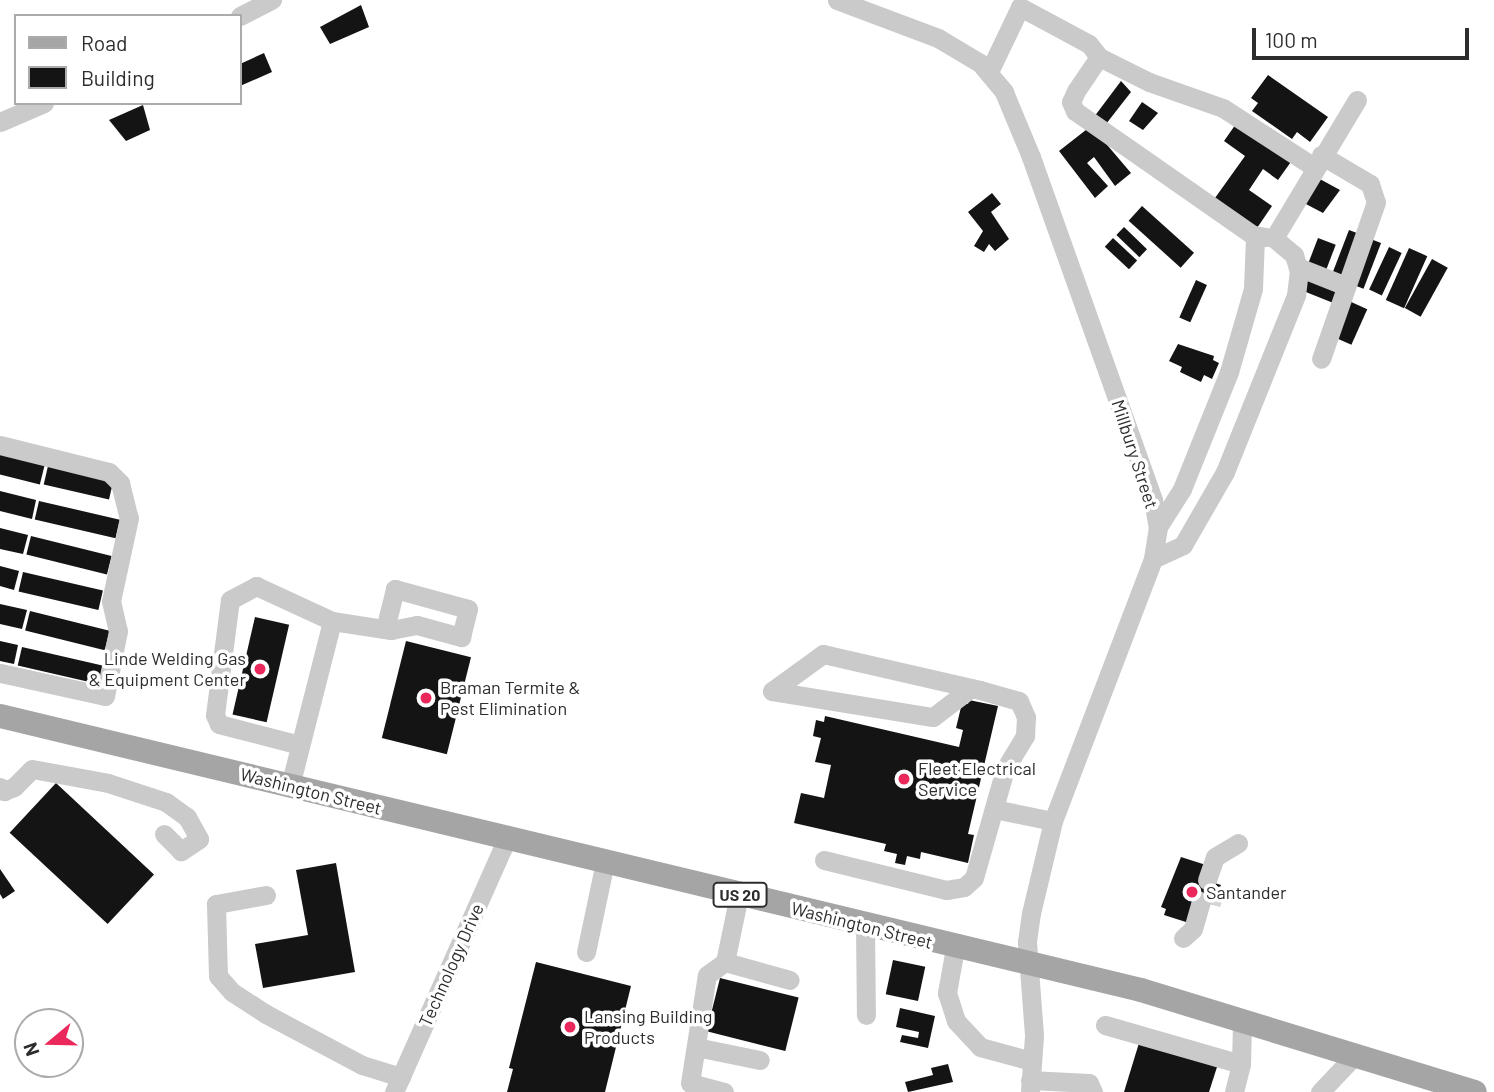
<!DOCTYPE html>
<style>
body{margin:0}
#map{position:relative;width:1494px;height:1092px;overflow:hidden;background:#fff;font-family:Barlow,sans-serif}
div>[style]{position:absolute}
.building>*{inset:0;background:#141414;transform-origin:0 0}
.minor-tunnel>*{height:19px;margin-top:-9.5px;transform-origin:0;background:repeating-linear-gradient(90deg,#d5d5d5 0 19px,transparent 0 29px)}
.minor>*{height:19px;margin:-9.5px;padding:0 9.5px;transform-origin:9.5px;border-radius:9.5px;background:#cacaca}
.major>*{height:24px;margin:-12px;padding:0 12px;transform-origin:12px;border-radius:12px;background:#a5a5a5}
.dots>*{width:19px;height:19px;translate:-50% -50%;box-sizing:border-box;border:4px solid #fff;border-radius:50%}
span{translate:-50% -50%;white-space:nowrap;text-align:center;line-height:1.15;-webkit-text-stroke:7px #fff;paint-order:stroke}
.shield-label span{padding:2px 5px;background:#fff;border:2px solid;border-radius:5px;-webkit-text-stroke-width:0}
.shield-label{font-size:16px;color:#2d2d2d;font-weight:700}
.street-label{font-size:18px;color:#2d2d2d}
.poi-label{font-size:18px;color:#2d2d2d}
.right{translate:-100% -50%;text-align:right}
.left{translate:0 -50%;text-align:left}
.legend{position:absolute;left:14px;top:14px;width:228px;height:91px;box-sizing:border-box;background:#fff;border:2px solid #ababab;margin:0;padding:9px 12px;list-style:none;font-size:21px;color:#2d2d2d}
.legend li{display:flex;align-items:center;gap:14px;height:35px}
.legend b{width:35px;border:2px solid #ababab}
.north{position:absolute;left:14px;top:1008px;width:70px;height:70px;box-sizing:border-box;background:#fff;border:2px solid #ababab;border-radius:50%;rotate:251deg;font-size:19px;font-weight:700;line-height:28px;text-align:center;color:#2d2d2d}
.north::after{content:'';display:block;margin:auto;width:24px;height:32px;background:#eb285b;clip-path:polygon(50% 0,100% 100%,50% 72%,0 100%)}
.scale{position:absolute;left:1252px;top:28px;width:217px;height:32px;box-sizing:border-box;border:4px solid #2d2d2d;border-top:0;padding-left:9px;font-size:21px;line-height:24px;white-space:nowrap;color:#2d2d2d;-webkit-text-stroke:5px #fff;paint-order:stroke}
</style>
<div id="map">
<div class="building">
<div style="clip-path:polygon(361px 5px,369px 27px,330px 44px,320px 27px)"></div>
<div style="clip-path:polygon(264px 53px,272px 72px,240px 86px,240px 64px)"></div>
<div style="clip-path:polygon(1268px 75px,1328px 117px,1310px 142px,1297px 132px,1292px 139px,1252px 111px,1258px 103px,1251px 98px)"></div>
<div style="clip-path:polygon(1121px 81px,1131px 92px,1106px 124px,1094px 117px)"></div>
<div style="clip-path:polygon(1142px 102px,1158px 113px,1143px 130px,1129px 121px)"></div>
<div style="clip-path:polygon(143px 105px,150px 130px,126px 141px,109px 120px)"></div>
<div style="clip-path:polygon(1238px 121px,1293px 159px,1278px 180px,1263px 169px,1249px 190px,1272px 206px,1257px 228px,1215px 198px,1245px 156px,1224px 141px)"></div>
<div style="clip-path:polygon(1091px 126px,1131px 173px,1115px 186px,1094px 157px,1087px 163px,1108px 186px,1095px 198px,1059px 151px)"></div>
<div style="clip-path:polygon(1318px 178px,1340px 190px,1323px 213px,1304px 203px)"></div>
<div style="clip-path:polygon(992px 193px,1001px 204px,991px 212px,1009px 239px,995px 251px,989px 244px,984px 252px,974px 246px,983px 231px,968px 212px)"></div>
<div style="left:1142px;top:206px;width:70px;height:20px;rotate:42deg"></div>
<div style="left:1124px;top:227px;width:32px;height:11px;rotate:44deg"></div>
<div style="left:1349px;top:230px;width:14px;height:48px;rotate:21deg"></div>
<div style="left:1113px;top:238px;width:33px;height:12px;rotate:43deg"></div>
<div style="left:1318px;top:238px;width:19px;height:28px;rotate:21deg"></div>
<div style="left:1368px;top:238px;width:14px;height:49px;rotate:21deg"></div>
<div style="left:1389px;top:247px;width:14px;height:47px;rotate:25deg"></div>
<div style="left:1409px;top:248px;width:20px;height:57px;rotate:24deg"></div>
<div style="left:1432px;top:259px;width:18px;height:56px;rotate:29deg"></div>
<div style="left:1304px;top:275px;width:41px;height:15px;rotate:22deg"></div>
<div style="left:1196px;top:280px;width:12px;height:41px;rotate:24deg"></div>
<div style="left:1349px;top:301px;width:20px;height:39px;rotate:24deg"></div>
<div style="clip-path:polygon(1178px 344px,1214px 356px,1213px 360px,1219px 363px,1212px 379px,1204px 375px,1201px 382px,1180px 372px,1182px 367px,1169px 361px)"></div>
<div style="left:0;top:454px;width:46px;height:20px;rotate:14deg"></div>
<div style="left:48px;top:466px;width:67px;height:19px;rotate:13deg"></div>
<div style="clip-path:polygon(0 491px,36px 500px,32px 519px,0 511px)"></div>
<div style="left:39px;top:501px;width:83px;height:19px;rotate:13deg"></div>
<div style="clip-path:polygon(0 528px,28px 535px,23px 554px,0 549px)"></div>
<div style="left:31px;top:536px;width:83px;height:19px;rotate:14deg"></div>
<div style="clip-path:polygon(0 566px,19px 571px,14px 590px,0 586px)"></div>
<div style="left:23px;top:572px;width:82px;height:20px;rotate:13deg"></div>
<div style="clip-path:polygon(0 604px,27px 610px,22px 629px,0 624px)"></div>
<div style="left:30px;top:611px;width:82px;height:20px;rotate:14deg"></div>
<div style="left:255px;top:617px;width:35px;height:100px;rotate:13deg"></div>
<div style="clip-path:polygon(0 641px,18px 645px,14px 664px,0 661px)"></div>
<div style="left:406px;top:641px;width:67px;height:100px;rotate:14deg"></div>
<div style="left:22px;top:647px;width:88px;height:19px;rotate:13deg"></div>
<div style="clip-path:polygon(969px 700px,998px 706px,968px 834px,974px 835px,968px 863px,921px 852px,920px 859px,907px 856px,905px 865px,895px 863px,897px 854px,884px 851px,886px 844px,794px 823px,801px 793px,824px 798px,831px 765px,815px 762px,821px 738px,813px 736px,816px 720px,824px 722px,825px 716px,959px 747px,963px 730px,956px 728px,962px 703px,968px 704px)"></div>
<div style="left:56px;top:783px;width:134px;height:68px;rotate:43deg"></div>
<div style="clip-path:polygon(1181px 857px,1206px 865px,1202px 879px,1221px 885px,1214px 905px,1197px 900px,1189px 923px,1164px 915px,1166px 909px,1161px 907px)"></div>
<div style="clip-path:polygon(336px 863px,355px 972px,263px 988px,255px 944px,308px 935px,296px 870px)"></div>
<div style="clip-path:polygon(0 869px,15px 891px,3px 899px,0 894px)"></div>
<div style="left:893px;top:960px;width:33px;height:35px;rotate:12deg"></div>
<div style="clip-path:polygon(536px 962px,631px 986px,605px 1092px,507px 1092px,513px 1069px,509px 1068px)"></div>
<div style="left:720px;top:978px;width:81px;height:55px;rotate:14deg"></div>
<div style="clip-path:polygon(900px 1008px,935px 1016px,928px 1048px,900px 1042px,902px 1035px,918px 1038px,919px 1032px,896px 1027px)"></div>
<div style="clip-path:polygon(1139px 1043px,1217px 1067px,1209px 1092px,1124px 1092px)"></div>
<div style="clip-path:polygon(948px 1064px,953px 1082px,908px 1092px,905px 1082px,933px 1075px,931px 1068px)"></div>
</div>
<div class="minor-tunnel">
<div style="left:1211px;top:904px;width:21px;rotate:-73deg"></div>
</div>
<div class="minor">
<div style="left:837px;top:0;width:108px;rotate:20.6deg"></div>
<div style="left:938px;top:38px;width:49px;rotate:30.8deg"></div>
<div style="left:980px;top:63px;width:38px;rotate:50deg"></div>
<div style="left:1004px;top:92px;width:70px;rotate:67.4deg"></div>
<div style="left:1031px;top:157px;width:364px;rotate:70.4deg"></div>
<div style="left:1153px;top:500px;width:27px;rotate:80deg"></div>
<div style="left:1158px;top:527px;width:32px;rotate:99deg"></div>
<div style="left:1153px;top:559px;width:280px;rotate:110.9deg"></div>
<div style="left:1053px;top:821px;width:95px;rotate:103.4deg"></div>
<div style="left:1031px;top:913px;width:29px;rotate:98deg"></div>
<div style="left:1027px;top:942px;width:94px;rotate:85.7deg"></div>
<div style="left:1034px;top:1036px;width:56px;rotate:94.1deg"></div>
<div style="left:240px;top:16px;width:36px;rotate:-27deg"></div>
<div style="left:1099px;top:57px;width:41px;rotate:124.1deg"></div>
<div style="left:1076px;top:91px;width:12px;rotate:114deg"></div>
<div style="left:1071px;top:102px;width:10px;rotate:66deg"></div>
<div style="left:1075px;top:111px;width:217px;rotate:34.9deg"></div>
<div style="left:1253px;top:235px;width:13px;rotate:9deg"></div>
<div style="left:989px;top:72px;width:72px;rotate:-64.5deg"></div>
<div style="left:1020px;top:7px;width:78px;rotate:28.2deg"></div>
<div style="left:1089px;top:44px;width:16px;rotate:52deg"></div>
<div style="left:1099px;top:57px;width:56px;rotate:26.6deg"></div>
<div style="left:1149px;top:82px;width:78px;rotate:19.4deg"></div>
<div style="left:1223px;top:108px;width:108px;rotate:33deg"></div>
<div style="left:0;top:122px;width:48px;rotate:-23.4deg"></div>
<div style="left:1321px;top:155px;width:57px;rotate:30.6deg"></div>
<div style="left:1370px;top:184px;width:19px;rotate:72deg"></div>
<div style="left:1376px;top:202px;width:166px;rotate:109.3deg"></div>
<div style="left:1298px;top:267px;width:52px;rotate:21.6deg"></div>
<div style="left:0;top:445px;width:112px;rotate:13.9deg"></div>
<div style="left:109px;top:472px;width:16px;rotate:45deg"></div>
<div style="left:120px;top:483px;width:36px;rotate:76deg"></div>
<div style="left:129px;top:518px;width:85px;rotate:102.2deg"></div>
<div style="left:111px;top:601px;width:31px;rotate:77deg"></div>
<div style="left:118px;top:631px;width:66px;rotate:101.3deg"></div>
<div style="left:105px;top:696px;width:107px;rotate:-167.6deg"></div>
<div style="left:1158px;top:527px;width:45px;rotate:-57.7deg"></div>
<div style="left:1182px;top:489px;width:126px;rotate:-68.1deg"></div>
<div style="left:1229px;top:372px;width:86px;rotate:-73.9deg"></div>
<div style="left:1253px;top:289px;width:53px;rotate:-87.8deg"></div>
<div style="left:1153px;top:559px;width:33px;rotate:-25deg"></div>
<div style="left:1183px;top:545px;width:84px;rotate:-60.1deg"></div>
<div style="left:1225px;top:472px;width:191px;rotate:-68.1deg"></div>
<div style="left:1296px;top:295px;width:23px;rotate:-83deg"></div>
<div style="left:1299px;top:272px;width:18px;rotate:-106deg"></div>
<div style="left:1294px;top:255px;width:26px;rotate:-140deg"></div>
<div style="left:1274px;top:238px;width:161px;rotate:-59deg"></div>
<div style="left:300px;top:745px;width:84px;rotate:-165.5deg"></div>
<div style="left:219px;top:724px;width:10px;rotate:-114deg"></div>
<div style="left:215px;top:715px;width:116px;rotate:-82.6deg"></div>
<div style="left:230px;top:600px;width:30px;rotate:-28deg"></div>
<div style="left:256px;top:586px;width:84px;rotate:24.7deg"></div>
<div style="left:290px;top:786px;width:170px;rotate:-75.7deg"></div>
<div style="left:332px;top:621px;width:60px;rotate:8.7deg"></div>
<div style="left:391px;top:630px;width:26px;rotate:-11deg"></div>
<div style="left:417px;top:625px;width:46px;rotate:15.3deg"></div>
<div style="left:461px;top:637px;width:29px;rotate:-76deg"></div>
<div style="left:468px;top:609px;width:76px;rotate:-164.7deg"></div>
<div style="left:395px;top:589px;width:41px;rotate:104deg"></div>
<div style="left:0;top:787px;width:6px;rotate:45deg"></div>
<div style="left:4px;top:791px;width:11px;rotate:-22deg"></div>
<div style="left:14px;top:787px;width:25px;rotate:-45deg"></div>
<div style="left:32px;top:769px;width:77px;rotate:10.4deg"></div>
<div style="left:108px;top:783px;width:61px;rotate:18.1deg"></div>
<div style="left:166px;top:802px;width:26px;rotate:36deg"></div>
<div style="left:187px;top:817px;width:25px;rotate:61deg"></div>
<div style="left:199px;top:839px;width:22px;rotate:146deg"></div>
<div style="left:181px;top:851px;width:24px;rotate:-135deg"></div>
<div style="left:994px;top:809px;width:60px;rotate:11.5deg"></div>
<div style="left:824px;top:860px;width:126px;rotate:13.8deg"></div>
<div style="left:946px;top:890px;width:18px;rotate:-9deg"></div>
<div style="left:964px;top:887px;width:13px;rotate:-42deg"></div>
<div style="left:974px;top:878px;width:113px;rotate:-74.1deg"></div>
<div style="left:1005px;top:769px;width:39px;rotate:-59deg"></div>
<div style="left:1025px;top:736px;width:19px;rotate:-87deg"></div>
<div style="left:1026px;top:717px;width:17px;rotate:-114deg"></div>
<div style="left:1019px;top:701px;width:41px;rotate:-164.2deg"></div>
<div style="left:980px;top:690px;width:161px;rotate:-167.1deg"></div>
<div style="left:823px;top:654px;width:63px;rotate:144deg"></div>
<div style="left:772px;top:691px;width:163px;rotate:9.2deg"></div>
<div style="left:933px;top:717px;width:48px;rotate:-37.3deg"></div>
<div style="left:1207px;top:880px;width:24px;rotate:-71deg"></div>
<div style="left:1215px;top:857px;width:27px;rotate:-31deg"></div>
<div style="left:266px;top:895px;width:51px;rotate:169.8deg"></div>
<div style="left:216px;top:904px;width:72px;rotate:88.4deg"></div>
<div style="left:218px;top:976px;width:21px;rotate:49deg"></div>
<div style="left:232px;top:992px;width:40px;rotate:32.9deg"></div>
<div style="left:266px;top:1014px;width:109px;rotate:28deg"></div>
<div style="left:362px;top:1065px;width:41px;rotate:17.1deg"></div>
<div style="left:865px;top:926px;width:89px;rotate:89.4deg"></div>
<div style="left:1183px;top:938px;width:13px;rotate:-42deg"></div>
<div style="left:1193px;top:929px;width:29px;rotate:-74deg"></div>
<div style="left:955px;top:948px;width:46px;rotate:100.1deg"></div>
<div style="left:947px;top:993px;width:29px;rotate:72deg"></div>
<div style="left:956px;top:1021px;width:35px;rotate:47deg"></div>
<div style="left:980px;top:1047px;width:54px;rotate:15.1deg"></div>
<div style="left:586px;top:952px;width:92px;rotate:-78.1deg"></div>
<div style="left:725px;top:962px;width:67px;rotate:15.5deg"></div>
<div style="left:1105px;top:1025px;width:141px;rotate:16deg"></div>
<div style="left:696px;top:1047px;width:65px;rotate:11.5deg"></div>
<div style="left:1030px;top:1080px;width:59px;rotate:2.9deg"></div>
<div style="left:1089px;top:1083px;width:10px;rotate:66deg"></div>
<div style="left:394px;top:1092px;width:278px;rotate:-66deg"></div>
<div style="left:724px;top:1092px;width:35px;rotate:-165deg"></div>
<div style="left:690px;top:1083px;width:109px;rotate:-81.1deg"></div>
<div style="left:707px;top:975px;width:22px;rotate:-36deg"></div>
<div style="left:725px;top:962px;width:68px;rotate:-78.2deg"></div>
<div style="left:1234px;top:1092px;width:29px;rotate:-76deg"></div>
<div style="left:1241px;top:1064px;width:41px;rotate:-88.6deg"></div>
<div style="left:1320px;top:1092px;width:52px;rotate:-46.5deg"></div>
</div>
<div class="major">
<div style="left:0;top:716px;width:1173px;rotate:13.5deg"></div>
<div style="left:1141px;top:990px;width:349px;rotate:17deg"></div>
</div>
<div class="dots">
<div style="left:260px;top:669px;background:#eb285b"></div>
<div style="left:426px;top:698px;background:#eb285b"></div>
<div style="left:904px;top:779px;background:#eb285b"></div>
<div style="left:1192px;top:892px;background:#eb285b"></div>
<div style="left:570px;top:1027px;background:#eb285b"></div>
</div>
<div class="shield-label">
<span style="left:740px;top:895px">US 20</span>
</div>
<div class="street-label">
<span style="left:1135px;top:454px;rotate:72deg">Millbury Street</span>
<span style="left:311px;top:791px;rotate:14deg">Washington Street</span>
<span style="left:862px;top:925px;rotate:14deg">Washington Street</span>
<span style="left:451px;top:965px;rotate:-66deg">Technology Drive</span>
</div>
<div class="poi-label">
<span class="right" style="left:246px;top:669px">Linde Welding Gas<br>&amp; Equipment Center</span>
<span class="left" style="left:440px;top:698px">Braman Termite &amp;<br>Pest Elimination</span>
<span class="left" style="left:918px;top:779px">Fleet Electrical<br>Service</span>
<span class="left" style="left:1206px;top:892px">Santander</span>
<span class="left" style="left:584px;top:1027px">Lansing Building<br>Products</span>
</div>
<ul class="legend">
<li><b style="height:9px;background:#a5a5a5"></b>Road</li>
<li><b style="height:19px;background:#141414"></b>Building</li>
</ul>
<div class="north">N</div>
<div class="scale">100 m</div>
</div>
